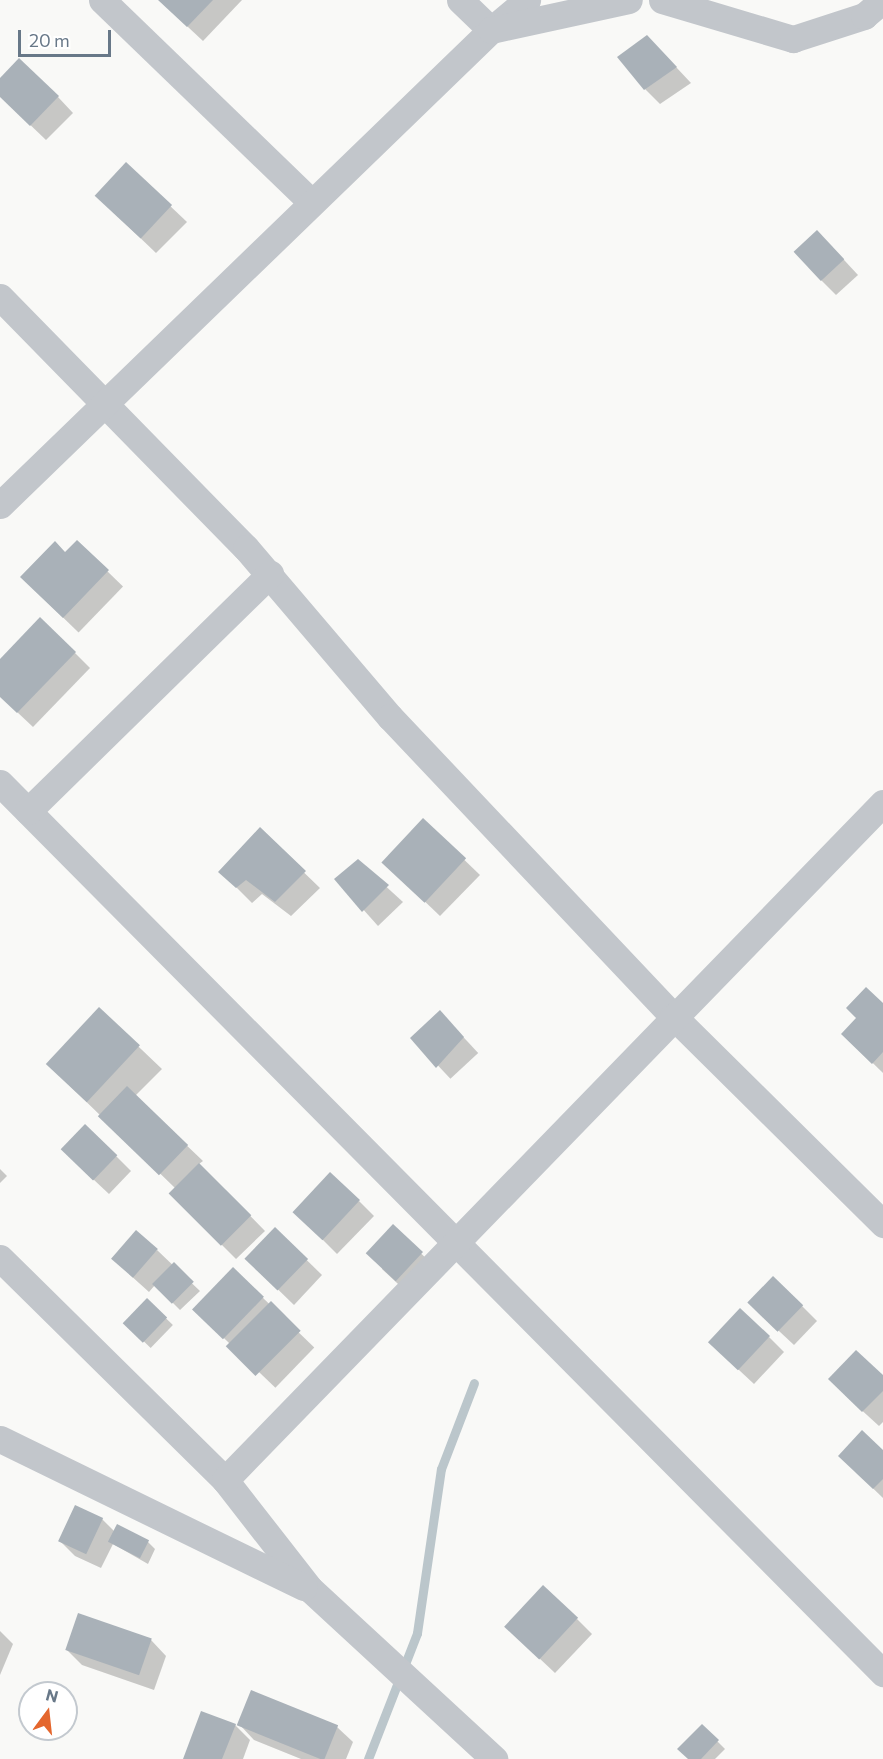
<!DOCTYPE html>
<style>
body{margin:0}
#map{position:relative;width:883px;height:1759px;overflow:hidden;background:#f9f9f7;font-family:Commissioner,sans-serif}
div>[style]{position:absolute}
.shadow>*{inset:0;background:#0003;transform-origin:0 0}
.stream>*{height:9px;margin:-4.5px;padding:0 4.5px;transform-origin:4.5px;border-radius:4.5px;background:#bbc6cb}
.building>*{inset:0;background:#a9b1b8;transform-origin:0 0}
.minor>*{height:27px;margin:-13.5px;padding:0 13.5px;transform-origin:13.5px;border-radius:13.5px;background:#c2c6cb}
span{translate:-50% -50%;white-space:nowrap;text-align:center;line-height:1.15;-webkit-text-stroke:6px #fff;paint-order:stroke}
.north{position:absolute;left:18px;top:1681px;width:60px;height:60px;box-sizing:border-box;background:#fff;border:2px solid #c3c9cf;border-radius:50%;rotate:15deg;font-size:16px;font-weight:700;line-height:24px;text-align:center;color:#687888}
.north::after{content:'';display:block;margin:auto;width:21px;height:27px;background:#e4662d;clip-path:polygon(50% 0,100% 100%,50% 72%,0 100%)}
.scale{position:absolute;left:18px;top:30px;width:93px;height:27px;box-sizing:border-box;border:3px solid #687888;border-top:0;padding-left:8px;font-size:18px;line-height:21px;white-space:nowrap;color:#687888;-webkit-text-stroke:4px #fff;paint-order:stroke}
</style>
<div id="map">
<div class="shadow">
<div style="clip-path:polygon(159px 0,242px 0,203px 41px)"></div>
<div style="clip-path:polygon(662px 52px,691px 83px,660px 104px,645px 89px)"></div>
<div style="clip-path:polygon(0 80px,58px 97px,73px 113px,46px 140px,0 96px)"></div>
<div style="clip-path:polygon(126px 164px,187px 222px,156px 253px,111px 210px)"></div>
<div style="clip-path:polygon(832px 247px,858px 275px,836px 295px,821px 280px)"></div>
<div style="left:77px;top:542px;width:64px;height:64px;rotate:44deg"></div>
<div style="clip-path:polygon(75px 653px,90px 668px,33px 727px,0 696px,0 661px)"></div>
<div style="clip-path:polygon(423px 820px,480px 875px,440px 916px,397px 875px)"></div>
<div style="clip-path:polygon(260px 830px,320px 888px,291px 916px,262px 894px,252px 903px,236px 887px)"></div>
<div style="clip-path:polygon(358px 861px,403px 902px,378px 926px,336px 879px)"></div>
<div style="clip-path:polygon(883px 1005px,883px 1073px,843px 1034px,858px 1018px)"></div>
<div style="clip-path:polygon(99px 1009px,162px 1069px,135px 1096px,203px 1161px,199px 1164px,265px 1231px,236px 1259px,170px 1193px,175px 1188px,69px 1085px)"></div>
<div style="left:440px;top:1012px;width:56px;height:38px;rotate:47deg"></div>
<div style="clip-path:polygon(116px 1156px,131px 1171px,109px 1194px,78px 1165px)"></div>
<div style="clip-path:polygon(0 1169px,7px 1176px,0 1183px)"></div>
<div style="clip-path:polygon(359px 1201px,374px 1216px,337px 1254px,310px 1227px)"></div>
<div style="clip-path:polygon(393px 1226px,437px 1269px,411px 1296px,382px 1269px)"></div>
<div style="clip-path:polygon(275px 1229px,322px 1275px,294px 1305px,262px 1274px)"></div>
<div style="clip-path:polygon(157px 1250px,200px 1291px,180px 1310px,155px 1285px,149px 1292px,129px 1274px)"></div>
<div style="left:233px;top:1269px;width:113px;height:56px;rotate:44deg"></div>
<div style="left:147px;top:1300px;width:36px;height:32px;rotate:44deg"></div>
<div style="clip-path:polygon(802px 1306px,817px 1321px,794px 1345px,765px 1318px)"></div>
<div style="clip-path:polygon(769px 1337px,784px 1352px,754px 1384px,725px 1357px)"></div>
<div style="clip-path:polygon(883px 1377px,883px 1422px,879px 1426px,845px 1395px)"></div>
<div style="clip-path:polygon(883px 1452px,883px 1498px,855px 1471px)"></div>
<div style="clip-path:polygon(102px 1519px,115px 1532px,148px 1542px,155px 1549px,148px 1564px,113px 1544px,101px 1568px,75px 1556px,59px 1540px)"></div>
<div style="clip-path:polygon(577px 1619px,592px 1634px,555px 1673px,521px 1641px)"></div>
<div style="clip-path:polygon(0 1631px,13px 1644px,0 1675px)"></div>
<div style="clip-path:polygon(151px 1640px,166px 1656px,154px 1690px,82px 1665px,66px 1649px)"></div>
<div style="clip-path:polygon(239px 1724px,337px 1727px,353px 1742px,346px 1759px,301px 1759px,254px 1740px)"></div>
<div style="clip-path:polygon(235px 1725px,250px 1740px,243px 1759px,184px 1759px)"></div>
<div style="clip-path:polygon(702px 1726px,725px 1749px,715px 1759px,689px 1759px)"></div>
</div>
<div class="stream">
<div style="left:368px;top:1759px;width:135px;rotate:-68.7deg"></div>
<div style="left:417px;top:1633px;width:166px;rotate:-81.7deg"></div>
<div style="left:441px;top:1469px;width:92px;rotate:-69deg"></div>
</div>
<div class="building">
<div style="clip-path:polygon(158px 0,213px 0,187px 27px)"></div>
<div style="clip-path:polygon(647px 35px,677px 67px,644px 90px,617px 57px)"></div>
<div style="clip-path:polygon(19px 58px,59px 96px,30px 126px,0 97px,0 78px)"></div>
<div style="left:126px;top:162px;width:63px;height:46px;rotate:43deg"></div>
<div style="left:817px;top:230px;width:40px;height:32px;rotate:47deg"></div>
<div style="clip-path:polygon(77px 540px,109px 570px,63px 618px,20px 577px,55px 541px,65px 552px)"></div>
<div style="clip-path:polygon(40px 617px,76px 652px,17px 713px,0 697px,0 659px)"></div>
<div style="left:423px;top:818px;width:59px;height:61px;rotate:43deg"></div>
<div style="clip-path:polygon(260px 827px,306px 871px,275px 902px,246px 880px,236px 888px,218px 872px)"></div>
<div style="clip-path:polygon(358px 859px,389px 885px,362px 912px,334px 879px)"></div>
<div style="clip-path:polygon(866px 987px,883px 1003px,883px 1052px,872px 1064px,841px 1034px,856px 1018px,846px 1008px)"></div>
<div style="left:99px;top:1007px;width:56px;height:78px;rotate:43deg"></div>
<div style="clip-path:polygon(440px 1010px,464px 1037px,436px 1068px,410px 1038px)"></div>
<div style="left:127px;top:1086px;width:85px;height:42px;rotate:44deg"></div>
<div style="left:85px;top:1124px;width:45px;height:35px;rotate:44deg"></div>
<div style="left:199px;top:1163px;width:74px;height:43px;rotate:45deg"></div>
<div style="left:330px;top:1172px;width:41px;height:55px;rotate:43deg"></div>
<div style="left:393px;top:1224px;width:41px;height:40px;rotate:43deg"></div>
<div style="left:275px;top:1227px;width:46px;height:44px;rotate:44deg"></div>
<div style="left:136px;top:1230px;width:29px;height:38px;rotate:41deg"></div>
<div style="left:174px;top:1262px;width:28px;height:31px;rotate:45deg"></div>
<div style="left:233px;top:1267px;width:43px;height:59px;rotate:44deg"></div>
<div style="left:773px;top:1276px;width:42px;height:37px;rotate:44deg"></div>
<div style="left:147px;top:1298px;width:28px;height:35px;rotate:44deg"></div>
<div style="left:271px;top:1301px;width:42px;height:64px;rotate:45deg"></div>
<div style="left:740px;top:1308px;width:41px;height:47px;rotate:43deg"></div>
<div style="clip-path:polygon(856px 1350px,883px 1375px,883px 1391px,862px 1412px,828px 1379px)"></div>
<div style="clip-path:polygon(862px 1430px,883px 1450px,883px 1479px,873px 1489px,838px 1456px)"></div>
<div style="left:75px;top:1505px;width:31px;height:40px;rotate:25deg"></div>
<div style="left:117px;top:1524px;width:36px;height:20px;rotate:27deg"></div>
<div style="left:543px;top:1585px;width:48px;height:57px;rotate:43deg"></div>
<div style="left:78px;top:1613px;width:78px;height:39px;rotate:19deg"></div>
<div style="left:251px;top:1690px;width:94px;height:38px;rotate:22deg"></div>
<div style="clip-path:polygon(201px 1711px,236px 1724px,222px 1759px,183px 1759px)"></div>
<div style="clip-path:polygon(702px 1724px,719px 1740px,701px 1759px,688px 1759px,677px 1749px)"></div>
</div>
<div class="minor">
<div style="left:102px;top:0;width:291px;rotate:44deg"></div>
<div style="left:460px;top:0;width:43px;rotate:44.1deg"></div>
<div style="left:491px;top:30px;width:47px;rotate:-39.8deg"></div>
<div style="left:662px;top:0;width:137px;rotate:16.6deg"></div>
<div style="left:793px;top:39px;width:75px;rotate:-17.9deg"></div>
<div style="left:864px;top:16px;width:25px;rotate:-40deg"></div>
<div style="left:0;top:297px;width:351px;rotate:45.6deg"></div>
<div style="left:246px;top:548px;width:222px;rotate:49.6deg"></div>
<div style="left:390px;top:717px;width:412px;rotate:46.6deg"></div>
<div style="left:673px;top:1016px;width:296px;rotate:44.7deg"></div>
<div style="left:0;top:505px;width:683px;rotate:-44.05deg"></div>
<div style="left:491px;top:30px;width:141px;rotate:-12.3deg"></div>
<div style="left:0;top:783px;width:1254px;rotate:45.23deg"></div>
<div style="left:28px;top:811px;width:339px;rotate:-44.4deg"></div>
<div style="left:0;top:1258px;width:316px;rotate:44.6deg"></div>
<div style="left:225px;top:1480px;width:138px;rotate:52.1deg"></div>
<div style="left:310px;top:1589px;width:251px;rotate:42.7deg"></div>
<div style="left:0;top:1439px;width:338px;rotate:26deg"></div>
<div style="left:225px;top:1480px;width:944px;rotate:-45.82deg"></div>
</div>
<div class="north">N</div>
<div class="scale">20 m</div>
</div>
